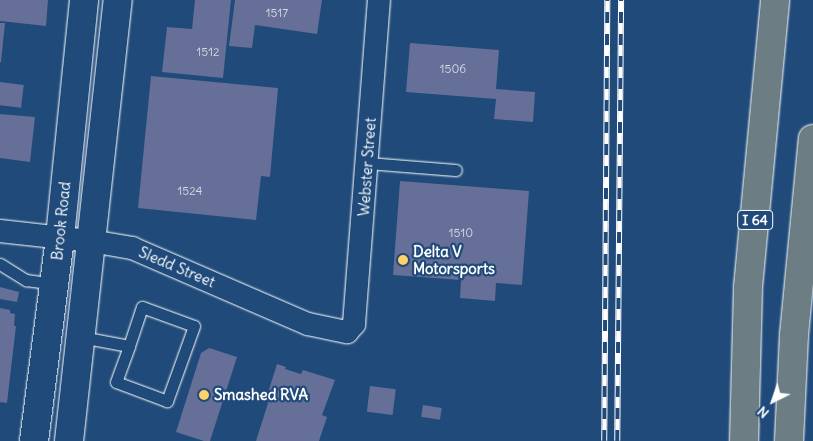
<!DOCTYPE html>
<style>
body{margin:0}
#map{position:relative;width:813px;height:441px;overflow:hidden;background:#1f4a7a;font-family:Delius,sans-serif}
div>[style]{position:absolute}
.building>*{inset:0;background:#656f97;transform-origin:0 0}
.roads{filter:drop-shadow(0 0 1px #fff) drop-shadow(0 0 1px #fff)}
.lane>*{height:11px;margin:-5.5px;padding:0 5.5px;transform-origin:5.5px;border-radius:5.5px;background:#1f4a7a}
.street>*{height:22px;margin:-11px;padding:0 11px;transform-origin:11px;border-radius:11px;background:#1f4a7a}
.secondary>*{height:28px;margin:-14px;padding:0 14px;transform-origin:14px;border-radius:14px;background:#1f4a7a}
.highway>*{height:28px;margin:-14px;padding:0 14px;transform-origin:14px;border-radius:14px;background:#6c7e84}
.rail>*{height:5.5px;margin-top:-2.75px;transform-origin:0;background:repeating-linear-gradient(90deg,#1f4a7a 0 11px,#fff 0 22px);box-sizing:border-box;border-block:1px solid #fff}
.dots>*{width:14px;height:14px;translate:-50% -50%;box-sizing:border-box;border:2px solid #1f4a7a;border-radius:50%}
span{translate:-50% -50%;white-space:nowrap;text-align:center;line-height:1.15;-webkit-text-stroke:4.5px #1f4a7a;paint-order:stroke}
.number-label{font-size:12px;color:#d8dbe5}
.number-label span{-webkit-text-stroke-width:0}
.shield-label span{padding:1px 4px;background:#1f4a7a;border:1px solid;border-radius:4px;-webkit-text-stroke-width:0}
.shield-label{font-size:14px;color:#fff;font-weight:700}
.street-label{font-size:15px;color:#fff}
.poi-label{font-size:15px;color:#fff;font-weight:700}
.left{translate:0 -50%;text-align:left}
.north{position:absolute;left:748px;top:376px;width:50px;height:50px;-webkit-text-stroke:4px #1f4a7a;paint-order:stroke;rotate:221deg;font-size:14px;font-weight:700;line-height:20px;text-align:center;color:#fff}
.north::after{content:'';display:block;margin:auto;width:18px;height:22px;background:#fff;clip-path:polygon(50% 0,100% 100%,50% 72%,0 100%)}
</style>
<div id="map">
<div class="building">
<div style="clip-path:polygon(0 0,48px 0,46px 26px,0 21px)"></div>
<div style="clip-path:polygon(195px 0,231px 0,223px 78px,162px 72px,167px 27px,192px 29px)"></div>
<div style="clip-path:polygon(235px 0,322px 0,317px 34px,255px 25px,252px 48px,229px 46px)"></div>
<div style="clip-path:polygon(0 23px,5px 23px,1px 62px,0 62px)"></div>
<div style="clip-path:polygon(410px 43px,499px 50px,496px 89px,535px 92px,533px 122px,494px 119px,496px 99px,406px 92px)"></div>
<div style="clip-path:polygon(151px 76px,278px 88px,270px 177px,261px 176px,256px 220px,138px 208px)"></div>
<div style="left:0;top:82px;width:24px;height:23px;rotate:7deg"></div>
<div style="clip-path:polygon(0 114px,35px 117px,30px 162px,0 158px)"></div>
<div style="clip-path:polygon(400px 181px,529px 191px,522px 285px,496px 283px,495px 301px,460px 298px,461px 280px,393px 275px)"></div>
<div style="clip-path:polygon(0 287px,19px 292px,17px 302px,0 299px)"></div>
<div style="clip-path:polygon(0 308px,10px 310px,10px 313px,15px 314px,14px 326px,16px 326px,7px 403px,0 402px)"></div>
<div style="clip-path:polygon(209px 348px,237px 357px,210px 441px,204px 441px,176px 432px,201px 353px)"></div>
<div style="clip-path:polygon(277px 364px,286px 367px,285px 369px,301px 374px,303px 370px,335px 380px,322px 415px,327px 417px,319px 441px,256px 441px,269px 400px,266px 399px)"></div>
<div style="left:370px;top:386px;width:26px;height:26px;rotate:7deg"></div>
<div style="left:423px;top:405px;width:19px;height:12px;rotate:9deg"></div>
</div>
<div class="roads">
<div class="lane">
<div style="left:367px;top:163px;width:89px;rotate:4.5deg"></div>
<div style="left:0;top:264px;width:31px;rotate:32deg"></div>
<div style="left:26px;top:280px;width:28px;rotate:8deg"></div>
<div style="left:81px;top:337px;width:49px;rotate:10.6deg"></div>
<div style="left:129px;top:346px;width:41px;rotate:-71.6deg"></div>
<div style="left:142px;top:307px;width:55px;rotate:20.1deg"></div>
<div style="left:194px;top:326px;width:80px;rotate:109.8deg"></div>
<div style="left:167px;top:401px;width:54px;rotate:-159.6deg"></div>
<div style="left:116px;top:382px;width:38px;rotate:-70deg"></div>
</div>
<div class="street">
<div style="left:0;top:231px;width:92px;rotate:6.3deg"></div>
<div style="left:91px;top:241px;width:42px;rotate:9.7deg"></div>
<div style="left:132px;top:248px;width:192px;rotate:23.4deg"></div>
<div style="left:308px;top:324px;width:40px;rotate:12deg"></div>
<div style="left:347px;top:332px;width:11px;rotate:-49deg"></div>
<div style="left:354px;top:324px;width:325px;rotate:-85.6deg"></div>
</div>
<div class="secondary">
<div style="left:34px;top:441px;width:206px;rotate:-82.7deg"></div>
<div style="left:60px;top:237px;width:238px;rotate:-84.2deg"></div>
<div style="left:69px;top:441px;width:444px;rotate:-83.7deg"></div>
</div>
<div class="highway">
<div style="left:744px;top:441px;width:154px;rotate:-88.5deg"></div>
<div style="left:748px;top:287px;width:288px;rotate:-84.6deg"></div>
<div style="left:789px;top:441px;width:106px;rotate:-87.3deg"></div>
<div style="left:794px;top:335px;width:197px;rotate:-84.5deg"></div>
</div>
</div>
<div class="rail">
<div style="left:604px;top:441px;width:441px;rotate:-89.6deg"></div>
<div style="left:617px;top:441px;width:441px;rotate:-89.5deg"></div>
</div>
<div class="dots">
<div style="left:403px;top:260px;background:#ffd166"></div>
<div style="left:204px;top:395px;background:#ffd166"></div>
</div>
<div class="number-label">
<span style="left:277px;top:13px">1517</span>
<span style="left:208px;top:52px">1512</span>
<span style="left:453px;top:69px">1506</span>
<span style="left:190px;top:191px">1524</span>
<span style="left:461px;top:233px">1510</span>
</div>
<div class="shield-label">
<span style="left:755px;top:220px">I 64</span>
</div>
<div class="street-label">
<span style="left:367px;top:167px;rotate:-86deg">Webster Street</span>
<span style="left:61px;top:221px;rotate:-84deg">Brook Road</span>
<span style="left:177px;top:267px;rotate:23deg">Sledd Street</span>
</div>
<div class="poi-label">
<span class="left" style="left:413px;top:260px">Delta V<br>Motorsports</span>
<span class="left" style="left:214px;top:395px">Smashed RVA</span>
</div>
<div class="north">N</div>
</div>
